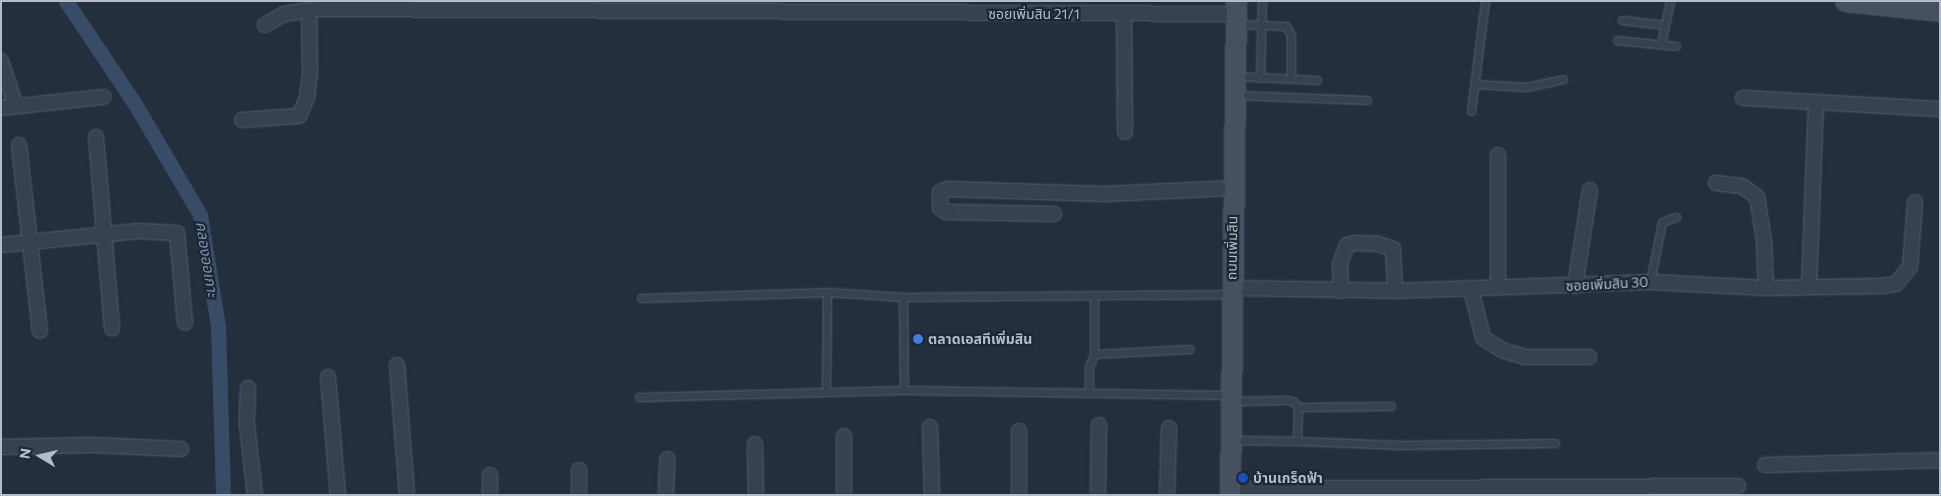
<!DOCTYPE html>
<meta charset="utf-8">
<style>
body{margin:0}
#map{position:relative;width:1941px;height:496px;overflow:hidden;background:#242f3e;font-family:Commissioner,"Noto Sans Thai",sans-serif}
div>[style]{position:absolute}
.canal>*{height:15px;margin:-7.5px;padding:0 7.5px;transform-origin:7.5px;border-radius:7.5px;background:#394c67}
.roads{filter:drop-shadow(0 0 1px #565f6c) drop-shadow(0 0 1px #565f6c)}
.lane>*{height:7px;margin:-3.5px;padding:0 3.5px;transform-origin:3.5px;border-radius:3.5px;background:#38414e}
.street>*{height:14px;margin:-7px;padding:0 7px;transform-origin:7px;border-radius:7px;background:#38414e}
.secondary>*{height:19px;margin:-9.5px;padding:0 9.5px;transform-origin:9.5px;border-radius:9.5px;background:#465061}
.dots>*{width:14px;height:14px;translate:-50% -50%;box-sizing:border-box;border:2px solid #1d2633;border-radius:50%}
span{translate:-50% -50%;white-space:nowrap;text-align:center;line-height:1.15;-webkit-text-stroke:4.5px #1d2633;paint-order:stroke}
.street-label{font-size:14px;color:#b4bcc9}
.poi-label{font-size:14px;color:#b4bcc9;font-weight:700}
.left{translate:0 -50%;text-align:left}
.water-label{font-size:15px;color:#7c92b1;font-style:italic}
.frame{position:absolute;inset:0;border:2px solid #b4bcc9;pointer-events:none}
.north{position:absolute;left:15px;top:431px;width:50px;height:50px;-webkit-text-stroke:4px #1d2633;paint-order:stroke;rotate:279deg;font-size:14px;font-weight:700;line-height:20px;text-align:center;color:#b4bcc9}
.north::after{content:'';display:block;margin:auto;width:18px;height:22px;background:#b4bcc9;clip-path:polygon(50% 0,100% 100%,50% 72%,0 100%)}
</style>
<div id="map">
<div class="canal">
<div style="left:66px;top:1px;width:124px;rotate:56.2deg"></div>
<div style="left:135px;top:104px;width:129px;rotate:59.6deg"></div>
<div style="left:200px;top:215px;width:112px;rotate:80.8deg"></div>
<div style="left:218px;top:326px;width:169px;rotate:88.3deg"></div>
</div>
<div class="roads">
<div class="lane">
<div style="left:1622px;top:20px;width:43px;rotate:6.6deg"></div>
<div style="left:1235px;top:24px;width:51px;rotate:2.2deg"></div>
<div style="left:1286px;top:26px;width:10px;rotate:61deg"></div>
<div style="left:1291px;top:35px;width:43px;rotate:90deg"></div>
<div style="left:1617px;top:40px;width:59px;rotate:5.8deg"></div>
<div style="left:1661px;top:44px;width:44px;rotate:-78.2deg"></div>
<div style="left:1237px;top:76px;width:80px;rotate:2.9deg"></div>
<div style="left:1260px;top:78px;width:77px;rotate:-88.5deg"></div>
<div style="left:1475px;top:84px;width:51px;rotate:3.4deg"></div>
<div style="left:1526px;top:87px;width:38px;rotate:-12deg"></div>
<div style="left:1235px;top:95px;width:132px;rotate:2.2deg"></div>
<div style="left:1471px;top:111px;width:111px;rotate:-82.7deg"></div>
<div style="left:1650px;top:282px;width:61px;rotate:-78.7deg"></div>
<div style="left:1662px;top:222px;width:15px;rotate:-20deg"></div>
<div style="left:903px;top:297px;width:93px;rotate:89.4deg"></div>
<div style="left:641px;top:298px;width:186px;rotate:-1.8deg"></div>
<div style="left:827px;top:292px;width:76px;rotate:3.8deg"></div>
<div style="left:903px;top:297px;width:327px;rotate:-0.5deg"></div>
<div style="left:1094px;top:354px;width:96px;rotate:-3deg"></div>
<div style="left:826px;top:391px;width:99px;rotate:-89.4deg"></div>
<div style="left:1089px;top:392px;width:25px;rotate:-90deg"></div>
<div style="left:1089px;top:367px;width:14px;rotate:-69deg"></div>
<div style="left:1094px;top:354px;width:59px;rotate:-90deg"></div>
<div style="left:639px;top:397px;width:265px;rotate:-1.5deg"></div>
<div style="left:904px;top:390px;width:325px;rotate:0.9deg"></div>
<div style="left:1233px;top:401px;width:54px;rotate:-1.1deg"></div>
<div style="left:1287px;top:400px;width:7px;rotate:16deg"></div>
<div style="left:1294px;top:402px;width:6px;rotate:51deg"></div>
<div style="left:1298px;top:407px;width:34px;rotate:92deg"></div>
<div style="left:1297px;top:441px;width:104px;rotate:2.2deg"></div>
<div style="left:1401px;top:445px;width:154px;rotate:-0.7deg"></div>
<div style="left:1298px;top:407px;width:93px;rotate:-0.6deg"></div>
<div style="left:1232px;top:440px;width:65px;rotate:0.9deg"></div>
</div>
<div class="street">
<div style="left:1124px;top:14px;width:118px;rotate:89.5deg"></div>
<div style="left:265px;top:25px;width:22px;rotate:-30deg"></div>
<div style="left:284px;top:14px;width:25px;rotate:-9deg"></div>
<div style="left:1px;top:61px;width:47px;rotate:71.6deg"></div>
<div style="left:1743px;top:98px;width:197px;rotate:3.2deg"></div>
<div style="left:1px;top:108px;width:103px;rotate:-6.2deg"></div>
<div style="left:242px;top:120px;width:57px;rotate:-4deg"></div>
<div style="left:299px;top:116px;width:20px;rotate:-66deg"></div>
<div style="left:307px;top:98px;width:25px;rotate:-83deg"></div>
<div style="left:310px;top:73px;width:63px;rotate:-90.9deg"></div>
<div style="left:309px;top:10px;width:9px;rotate:-6deg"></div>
<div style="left:318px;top:9px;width:917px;rotate:0.31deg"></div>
<div style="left:96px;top:137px;width:192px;rotate:85.2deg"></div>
<div style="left:19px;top:145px;width:187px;rotate:83.6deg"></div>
<div style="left:1716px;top:183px;width:26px;rotate:7deg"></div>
<div style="left:1742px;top:186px;width:19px;rotate:36deg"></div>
<div style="left:1757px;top:197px;width:44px;rotate:80.8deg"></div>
<div style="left:1764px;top:240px;width:48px;rotate:87.6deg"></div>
<div style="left:1054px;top:214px;width:108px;rotate:-178.9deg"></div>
<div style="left:946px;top:212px;width:7px;rotate:-146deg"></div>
<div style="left:940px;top:208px;width:16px;rotate:-90deg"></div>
<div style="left:940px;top:192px;width:8px;rotate:-23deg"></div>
<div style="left:947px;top:189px;width:157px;rotate:1.8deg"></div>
<div style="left:1104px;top:194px;width:129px;rotate:-2.7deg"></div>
<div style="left:1px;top:245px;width:138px;rotate:-5.8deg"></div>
<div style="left:138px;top:231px;width:39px;rotate:3deg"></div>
<div style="left:177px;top:233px;width:90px;rotate:84.9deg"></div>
<div style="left:1575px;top:286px;width:97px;rotate:-81.1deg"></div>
<div style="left:1809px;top:286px;width:184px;rotate:-87.8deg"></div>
<div style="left:1498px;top:287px;width:132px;rotate:-90deg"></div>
<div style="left:1231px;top:288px;width:164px;rotate:1deg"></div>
<div style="left:1395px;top:291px;width:255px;rotate:-2deg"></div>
<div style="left:1650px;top:282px;width:116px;rotate:3deg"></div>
<div style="left:1766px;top:288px;width:116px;rotate:-1deg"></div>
<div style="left:1882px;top:286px;width:14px;rotate:-8deg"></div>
<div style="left:1896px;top:284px;width:22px;rotate:-51deg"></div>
<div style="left:1910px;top:267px;width:65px;rotate:-85.6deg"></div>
<div style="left:1471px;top:289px;width:50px;rotate:76.2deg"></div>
<div style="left:1483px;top:338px;width:22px;rotate:32deg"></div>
<div style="left:1502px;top:350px;width:24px;rotate:17deg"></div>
<div style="left:1525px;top:357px;width:64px"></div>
<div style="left:1341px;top:291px;width:27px;rotate:-92deg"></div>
<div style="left:1340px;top:264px;width:20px;rotate:-70deg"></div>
<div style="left:1347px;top:245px;width:7px;rotate:-16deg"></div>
<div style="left:1354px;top:243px;width:24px;rotate:2deg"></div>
<div style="left:1378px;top:244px;width:16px;rotate:18deg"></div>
<div style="left:1393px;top:249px;width:42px;rotate:87.3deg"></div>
<div style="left:397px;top:365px;width:130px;rotate:85.6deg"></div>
<div style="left:328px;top:377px;width:118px;rotate:85.2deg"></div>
<div style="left:248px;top:388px;width:37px;rotate:92deg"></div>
<div style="left:247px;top:425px;width:70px;rotate:83.5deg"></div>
<div style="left:930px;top:427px;width:68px;rotate:88.3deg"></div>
<div style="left:755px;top:444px;width:51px;rotate:88.9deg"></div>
<div style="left:1px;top:447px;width:92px;rotate:-1.2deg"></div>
<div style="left:93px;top:445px;width:88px;rotate:2.6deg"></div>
<div style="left:1765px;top:465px;width:175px;rotate:-1.6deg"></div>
<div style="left:579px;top:470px;width:25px;rotate:90deg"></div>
<div style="left:490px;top:475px;width:20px;rotate:90deg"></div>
<div style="left:1230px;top:489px;width:508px;rotate:-0.34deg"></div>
<div style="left:666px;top:495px;width:36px;rotate:-88deg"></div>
<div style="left:844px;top:495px;width:59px;rotate:-90deg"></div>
<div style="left:1019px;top:495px;width:64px;rotate:-90deg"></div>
<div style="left:1098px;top:495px;width:70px;rotate:-89.2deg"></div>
<div style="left:1167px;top:495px;width:67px;rotate:-88.3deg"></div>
</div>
<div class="secondary">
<div style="left:1845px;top:1px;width:96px;rotate:6deg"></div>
<div style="left:1230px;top:495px;width:494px;rotate:-89.3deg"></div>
</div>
</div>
<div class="dots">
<div style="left:918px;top:339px;background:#3f7fe0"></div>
<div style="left:1243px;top:478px;background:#1a4fb4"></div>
</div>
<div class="street-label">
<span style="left:1034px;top:14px">ซอยเพิ่มสิน 21/1</span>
<span style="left:1232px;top:248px;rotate:-89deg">ถนนเพิ่มสิน</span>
<span style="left:1607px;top:284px;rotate:-3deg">ซอยเพิ่มสิน 30</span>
</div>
<div class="poi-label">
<span class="left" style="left:928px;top:339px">ตลาดเอสทีเพิ่มสิน</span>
<span class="left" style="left:1253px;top:478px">บ้านเกร็ดฟ้า</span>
</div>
<div class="water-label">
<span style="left:207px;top:259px;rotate:81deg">คลองออเกาะ</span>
</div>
<div class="frame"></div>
<div class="north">N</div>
</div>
